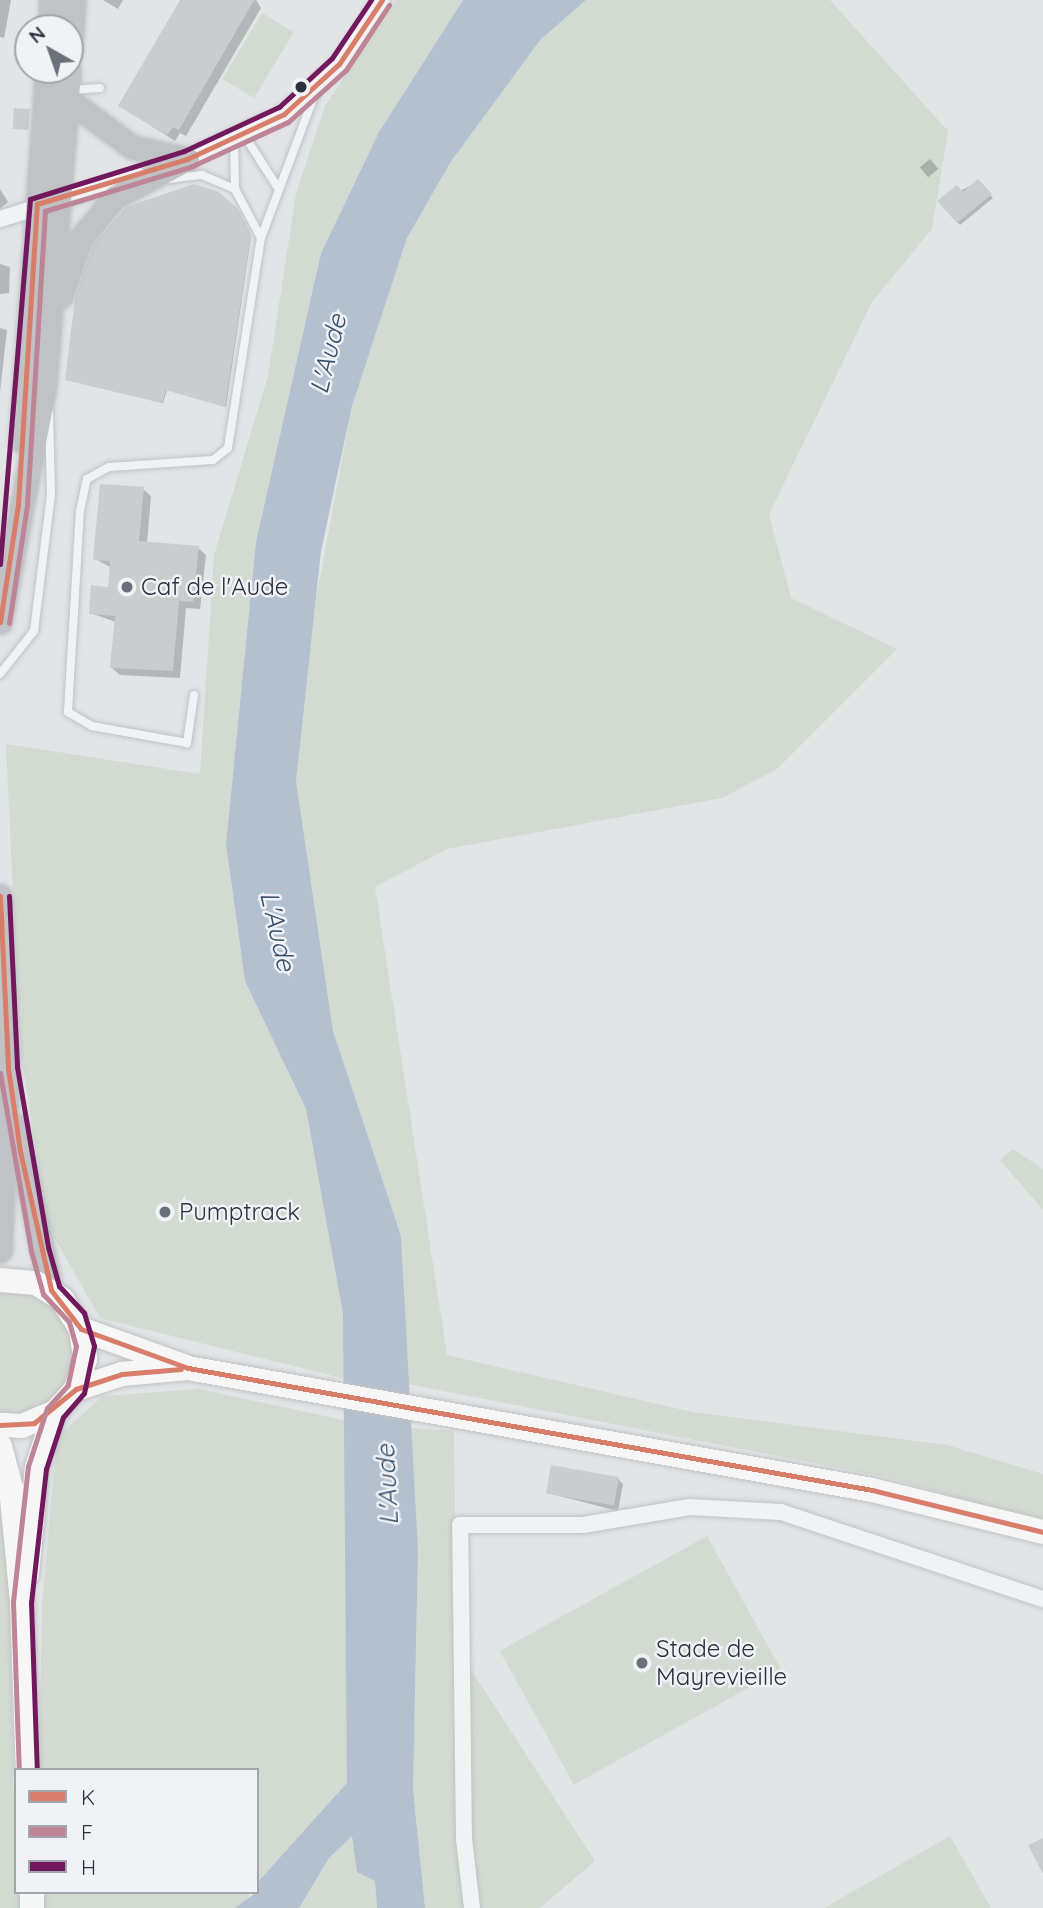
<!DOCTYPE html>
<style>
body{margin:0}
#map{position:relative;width:1043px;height:1908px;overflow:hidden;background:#e2e4e6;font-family:Quicksand,sans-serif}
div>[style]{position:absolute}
.green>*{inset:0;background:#d3dad2;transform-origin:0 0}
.water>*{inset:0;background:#b2c0cf}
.shadow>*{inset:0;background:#0003;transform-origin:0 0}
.building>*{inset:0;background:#caccce;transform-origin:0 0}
.roads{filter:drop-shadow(0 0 2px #c0c2c4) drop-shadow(0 0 2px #c0c2c4)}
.service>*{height:8px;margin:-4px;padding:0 4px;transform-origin:4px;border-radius:4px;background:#f1f2f4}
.minor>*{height:16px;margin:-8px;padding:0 8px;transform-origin:8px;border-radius:8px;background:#f1f2f4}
.secondary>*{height:23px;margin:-11.5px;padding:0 11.5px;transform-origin:11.5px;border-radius:11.5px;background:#c0c2c5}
.primary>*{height:24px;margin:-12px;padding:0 12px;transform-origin:12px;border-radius:12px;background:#f6f6f6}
.bus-1>*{height:5px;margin:-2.5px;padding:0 2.5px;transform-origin:2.5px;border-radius:2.5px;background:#d77d6a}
.bus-2>*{height:5px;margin:-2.5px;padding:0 2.5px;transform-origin:2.5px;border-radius:2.5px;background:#be8596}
.bus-3>*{height:5px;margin:-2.5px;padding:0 2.5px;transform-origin:2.5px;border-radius:2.5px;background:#72185d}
.dots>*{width:19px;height:19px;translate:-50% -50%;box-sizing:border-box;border:4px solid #f0f2f6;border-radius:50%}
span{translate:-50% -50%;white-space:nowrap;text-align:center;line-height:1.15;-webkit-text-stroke:5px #f0f2f6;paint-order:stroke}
.poi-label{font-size:24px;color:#2a313e}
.left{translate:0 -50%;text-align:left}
.water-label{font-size:26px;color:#38506e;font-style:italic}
.legend{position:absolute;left:14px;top:1768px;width:245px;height:126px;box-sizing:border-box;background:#f0f2f6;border:2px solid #a1a5ac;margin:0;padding:9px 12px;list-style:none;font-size:21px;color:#2a313e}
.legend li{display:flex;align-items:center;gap:14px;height:35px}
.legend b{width:35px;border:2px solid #a1a5ac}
.north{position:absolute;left:14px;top:14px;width:70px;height:70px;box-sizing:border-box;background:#f0f2f6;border:2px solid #a1a5ac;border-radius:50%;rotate:320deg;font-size:19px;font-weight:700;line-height:28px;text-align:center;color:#2a313e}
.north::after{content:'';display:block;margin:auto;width:24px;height:32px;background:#6a7079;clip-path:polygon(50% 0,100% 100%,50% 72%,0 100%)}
</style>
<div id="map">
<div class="green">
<div style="clip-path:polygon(396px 0,463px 0,379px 132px,321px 253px,256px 542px,226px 844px,245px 981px,306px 1109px,343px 1314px,346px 1379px,100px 1318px,46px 1223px,20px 1045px,6px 744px,200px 774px,214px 555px,268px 376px,296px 194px,325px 106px)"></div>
<div style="clip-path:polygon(586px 0,830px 0,948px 131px,932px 229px,872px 302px,769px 514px,791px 598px,897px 649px,777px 769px,722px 798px,447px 849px,375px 887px,447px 1355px,692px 1412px,947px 1445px,1043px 1474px,1043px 1523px,885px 1477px,408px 1384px,401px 1236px,333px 1031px,296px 781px,305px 658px,352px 406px,407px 238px,450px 163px,540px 40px)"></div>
<div style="left:262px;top:13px;width:37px;height:77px;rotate:31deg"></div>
<div style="clip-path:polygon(1013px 1149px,1043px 1169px,1043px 1210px,1000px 1160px)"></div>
<div style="clip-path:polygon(0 1291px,33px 1292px,67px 1317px,77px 1357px,60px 1396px,22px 1415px,0 1414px)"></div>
<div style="clip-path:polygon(199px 1389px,348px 1421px,347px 1784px,257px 1883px,257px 1770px,39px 1770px,42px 1603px,57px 1437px,103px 1396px)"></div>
<div style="clip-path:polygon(411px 1428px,454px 1431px,457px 1648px,595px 1861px,540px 1908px,425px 1908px,413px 1789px,418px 1550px)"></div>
<div style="clip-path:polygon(0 1464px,7px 1487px,16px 1892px,22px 1892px,22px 1908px,0 1908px)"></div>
<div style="left:707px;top:1536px;width:153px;height:237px;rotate:61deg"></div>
<div style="clip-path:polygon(353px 1835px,357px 1871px,375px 1881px,377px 1908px,299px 1908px,329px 1858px)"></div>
<div style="clip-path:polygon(950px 1836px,991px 1908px,824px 1908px)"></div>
<div style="left:40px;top:1892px;width:209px;height:16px"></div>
</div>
<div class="water">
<div style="clip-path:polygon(463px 0,586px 0,540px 40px,450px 163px,407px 238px,352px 406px,321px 551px,296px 781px,333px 1031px,401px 1236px,418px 1550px,413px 1789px,425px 1908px,377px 1908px,375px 1881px,357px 1872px,352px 1836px,329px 1858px,299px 1908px,235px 1908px,257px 1892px,257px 1883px,347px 1783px,343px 1314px,306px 1109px,245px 981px,226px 844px,256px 542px,321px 253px,379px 132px)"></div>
</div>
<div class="shadow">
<div style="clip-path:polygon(0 0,11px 0,4px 38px,0 37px)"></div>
<div style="clip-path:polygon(103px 0,123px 0,118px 9px)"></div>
<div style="clip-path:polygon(182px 0,256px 0,261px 8px,186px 136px,180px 133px,175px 141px,120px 106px)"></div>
<div style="left:930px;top:159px;width:13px;height:13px;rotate:51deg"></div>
<div style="clip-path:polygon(978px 182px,993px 198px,960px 225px,940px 201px)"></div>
<div style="clip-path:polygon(0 189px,8px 202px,0 209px)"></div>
<div style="clip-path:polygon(239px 212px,251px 237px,226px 407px,167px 390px,163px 403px,67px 380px)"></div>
<div style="clip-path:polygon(0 264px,10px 267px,9px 293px,0 294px)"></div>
<div style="clip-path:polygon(0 328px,7px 330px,0 392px)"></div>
<div style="clip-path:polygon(143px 489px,151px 496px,147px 543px,198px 548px,206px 555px,200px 609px,186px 608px,180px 678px,120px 675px,112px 668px,116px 622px,90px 613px,110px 589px,112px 568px,95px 559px)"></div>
<div style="clip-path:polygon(618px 1479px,623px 1484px,618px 1511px,548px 1493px)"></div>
</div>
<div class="building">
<div style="clip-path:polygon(180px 0,254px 0,179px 130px,173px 127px,167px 135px,118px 106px)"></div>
<div style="left:14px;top:108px;width:16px;height:21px;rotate:4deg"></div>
<div style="clip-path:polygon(978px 179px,992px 194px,957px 223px,937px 201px,957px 185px,963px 192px)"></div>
<div style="clip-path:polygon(194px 184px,219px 192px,238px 209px,251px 234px,225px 407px,166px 390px,162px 403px,65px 380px,75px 298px,93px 245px,126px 207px)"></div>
<div style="clip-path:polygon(100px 484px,144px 487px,139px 541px,199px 546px,193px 602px,179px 601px,173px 671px,110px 668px,115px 616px,89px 614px,91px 585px,108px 587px,110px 561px,93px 560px)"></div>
<div style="left:551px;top:1465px;width:69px;height:29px;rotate:10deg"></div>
<div style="clip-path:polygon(1043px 1838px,1043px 1874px,1028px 1845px)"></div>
</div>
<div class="roads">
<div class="service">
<div style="left:70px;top:90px;width:30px;rotate:-4deg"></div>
<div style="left:244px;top:135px;width:63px;rotate:57.3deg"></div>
<div style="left:234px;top:141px;width:48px;rotate:88.8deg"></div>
<div style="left:168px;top:179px;width:34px;rotate:-7deg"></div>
<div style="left:202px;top:175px;width:36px;rotate:23deg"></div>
<div style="left:235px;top:189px;width:55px;rotate:62deg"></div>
<div style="left:0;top:674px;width:55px;rotate:-51.7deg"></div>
<div style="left:34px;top:631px;width:138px;rotate:-82.9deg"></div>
<div style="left:51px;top:494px;width:81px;rotate:-91.4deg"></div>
<div style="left:194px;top:695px;width:49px;rotate:98.3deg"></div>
<div style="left:187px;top:743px;width:97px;rotate:-169.9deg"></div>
<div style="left:92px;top:726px;width:28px;rotate:-150deg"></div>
<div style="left:68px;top:712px;width:201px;rotate:-86.6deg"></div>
<div style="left:80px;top:511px;width:33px;rotate:-78deg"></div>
<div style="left:87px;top:479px;width:25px;rotate:-29deg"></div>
<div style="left:109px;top:467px;width:104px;rotate:-3.9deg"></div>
<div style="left:213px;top:460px;width:19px;rotate:-39deg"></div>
<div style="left:228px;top:448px;width:213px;rotate:-81.1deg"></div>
<div style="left:261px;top:238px;width:160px;rotate:-69.5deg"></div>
</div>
<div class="minor">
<div style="left:179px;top:162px;width:115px;rotate:-24.6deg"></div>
<div style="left:284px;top:114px;width:74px;rotate:-42.3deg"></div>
<div style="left:339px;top:64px;width:77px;rotate:-56.1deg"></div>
<div style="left:0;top:219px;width:145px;rotate:-17.3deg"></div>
<div style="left:472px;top:1908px;width:69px;rotate:-96.6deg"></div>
<div style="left:464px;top:1839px;width:314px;rotate:-90.7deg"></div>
<div style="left:460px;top:1525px;width:123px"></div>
<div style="left:583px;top:1525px;width:108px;rotate:-9.6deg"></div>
<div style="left:689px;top:1507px;width:92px;rotate:3.1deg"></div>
<div style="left:781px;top:1512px;width:276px;rotate:18.4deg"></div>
</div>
<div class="secondary">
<div style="left:49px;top:28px;width:28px;rotate:-86deg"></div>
<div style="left:70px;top:53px;width:53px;rotate:-85.7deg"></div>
<div style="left:66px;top:98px;width:82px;rotate:36.6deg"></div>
<div style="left:132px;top:147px;width:56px;rotate:12.3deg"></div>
<div style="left:61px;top:296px;width:61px;rotate:-71deg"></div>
<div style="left:81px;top:238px;width:53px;rotate:-50.3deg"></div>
<div style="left:115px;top:197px;width:81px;rotate:-27.8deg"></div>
<div style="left:21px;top:440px;width:371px;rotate:-86deg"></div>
<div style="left:0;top:622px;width:243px;rotate:-79.3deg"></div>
<div style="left:45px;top:383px;width:314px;rotate:-85.6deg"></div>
<div style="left:0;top:896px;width:172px;rotate:87.3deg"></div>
<div style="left:8px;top:1068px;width:183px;rotate:92.5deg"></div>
<div style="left:16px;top:1126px;width:168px;rotate:78deg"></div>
</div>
<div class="primary">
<div style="left:0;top:1280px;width:36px;rotate:5deg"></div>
<div style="left:36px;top:1283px;width:31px;rotate:32deg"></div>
<div style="left:62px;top:1299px;width:36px;rotate:58deg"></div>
<div style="left:81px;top:1329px;width:30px;rotate:82deg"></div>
<div style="left:85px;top:1359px;width:31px;rotate:107deg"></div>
<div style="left:76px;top:1389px;width:31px;rotate:132deg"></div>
<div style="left:55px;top:1412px;width:36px;rotate:157deg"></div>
<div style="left:22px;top:1426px;width:22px;rotate:-177deg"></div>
<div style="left:81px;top:1329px;width:109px;rotate:19.8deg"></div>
<div style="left:76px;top:1389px;width:48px;rotate:-18.1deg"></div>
<div style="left:122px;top:1374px;width:66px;rotate:-5.2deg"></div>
<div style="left:188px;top:1368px;width:695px;rotate:10.11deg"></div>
<div style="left:872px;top:1490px;width:176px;rotate:13.8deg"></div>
<div style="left:0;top:1446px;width:43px;rotate:75.3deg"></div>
<div style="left:11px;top:1488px;width:115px;rotate:84.5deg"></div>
<div style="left:22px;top:1602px;width:168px;rotate:88deg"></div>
<div style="left:27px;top:1574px;width:107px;rotate:-84.7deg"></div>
<div style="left:37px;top:1467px;width:58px;rotate:-71.9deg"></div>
<div style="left:32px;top:1892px;width:16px;rotate:90deg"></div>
</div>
</div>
<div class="bus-1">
<div style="left:0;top:622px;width:119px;rotate:-81.3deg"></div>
<div style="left:18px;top:504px;width:301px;rotate:-86.4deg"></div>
<div style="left:37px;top:204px;width:157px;rotate:-16.7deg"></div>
<div style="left:187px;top:159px;width:107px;rotate:-24.9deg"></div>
<div style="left:284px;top:114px;width:74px;rotate:-42.3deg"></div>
<div style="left:339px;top:64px;width:77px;rotate:-56.1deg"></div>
<div style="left:0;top:896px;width:172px;rotate:87.3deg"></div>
<div style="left:8px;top:1068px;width:84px;rotate:81.8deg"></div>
<div style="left:20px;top:1151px;width:142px;rotate:77.4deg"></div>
<div style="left:51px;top:1290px;width:49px;rotate:52.4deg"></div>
<div style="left:81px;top:1329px;width:114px;rotate:20deg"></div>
<div style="left:188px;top:1368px;width:695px;rotate:10.11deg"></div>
<div style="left:872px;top:1490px;width:176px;rotate:13.8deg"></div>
<div style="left:0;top:1425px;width:34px;rotate:-3deg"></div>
<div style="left:34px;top:1423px;width:54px;rotate:-39deg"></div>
<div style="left:76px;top:1389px;width:48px;rotate:-18.1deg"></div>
<div style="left:122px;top:1374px;width:59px;rotate:-4.8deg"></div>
</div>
<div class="bus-2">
<div style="left:9px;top:623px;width:119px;rotate:-81.3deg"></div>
<div style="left:27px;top:505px;width:295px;rotate:-86.5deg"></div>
<div style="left:45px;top:211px;width:152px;rotate:-16.9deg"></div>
<div style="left:190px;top:167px;width:108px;rotate:-24.7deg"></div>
<div style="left:288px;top:122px;width:78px;rotate:-41.9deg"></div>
<div style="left:346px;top:70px;width:78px;rotate:-56.5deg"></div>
<div style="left:0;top:1073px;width:181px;rotate:80.1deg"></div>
<div style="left:31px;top:1251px;width:45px;rotate:74.4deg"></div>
<div style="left:43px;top:1294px;width:38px;rotate:47deg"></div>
<div style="left:69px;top:1322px;width:25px;rotate:74deg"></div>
<div style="left:76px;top:1346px;width:40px;rotate:102deg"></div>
<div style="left:68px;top:1385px;width:31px;rotate:132deg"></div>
<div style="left:47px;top:1408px;width:61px;rotate:108.1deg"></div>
<div style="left:28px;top:1466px;width:137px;rotate:96.3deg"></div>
<div style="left:13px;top:1602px;width:168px;rotate:88deg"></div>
</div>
<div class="bus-3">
<div style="left:0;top:564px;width:366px;rotate:-85.3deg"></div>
<div style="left:30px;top:199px;width:161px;rotate:-17.3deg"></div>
<div style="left:184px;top:151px;width:105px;rotate:-24.9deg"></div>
<div style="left:279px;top:107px;width:72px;rotate:-42.8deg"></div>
<div style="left:332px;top:58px;width:70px;rotate:-56.1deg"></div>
<div style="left:9px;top:896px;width:171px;rotate:87.3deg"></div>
<div style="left:17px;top:1067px;width:183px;rotate:80.2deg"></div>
<div style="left:48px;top:1247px;width:41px;rotate:74.2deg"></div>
<div style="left:59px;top:1286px;width:37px;rotate:47deg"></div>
<div style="left:84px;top:1313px;width:34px;rotate:73deg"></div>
<div style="left:94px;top:1346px;width:48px;rotate:102deg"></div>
<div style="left:84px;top:1393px;width:32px;rotate:131deg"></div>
<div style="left:63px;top:1417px;width:55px;rotate:108.1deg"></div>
<div style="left:46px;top:1469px;width:134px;rotate:96.4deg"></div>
<div style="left:31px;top:1602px;width:168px;rotate:88deg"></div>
</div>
<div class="dots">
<div style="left:301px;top:87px;background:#2a313e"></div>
<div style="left:127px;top:587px;background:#6a7079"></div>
<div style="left:165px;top:1212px;background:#6a7079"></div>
<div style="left:642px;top:1663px;background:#6a7079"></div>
</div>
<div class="poi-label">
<span class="left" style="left:141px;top:587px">Caf de l'Aude</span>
<span class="left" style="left:179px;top:1212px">Pumptrack</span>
<span class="left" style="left:656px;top:1663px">Stade de<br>Mayrevieille</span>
</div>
<div class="water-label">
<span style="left:328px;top:354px;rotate:-76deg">L'Aude</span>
<span style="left:278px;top:931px;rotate:77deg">L'Aude</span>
<span style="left:387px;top:1485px;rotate:-93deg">L'Aude</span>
</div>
<ul class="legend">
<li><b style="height:9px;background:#d77d6a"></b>K</li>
<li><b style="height:9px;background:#be8596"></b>F</li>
<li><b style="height:9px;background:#72185d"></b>H</li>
</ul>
<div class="north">N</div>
</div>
